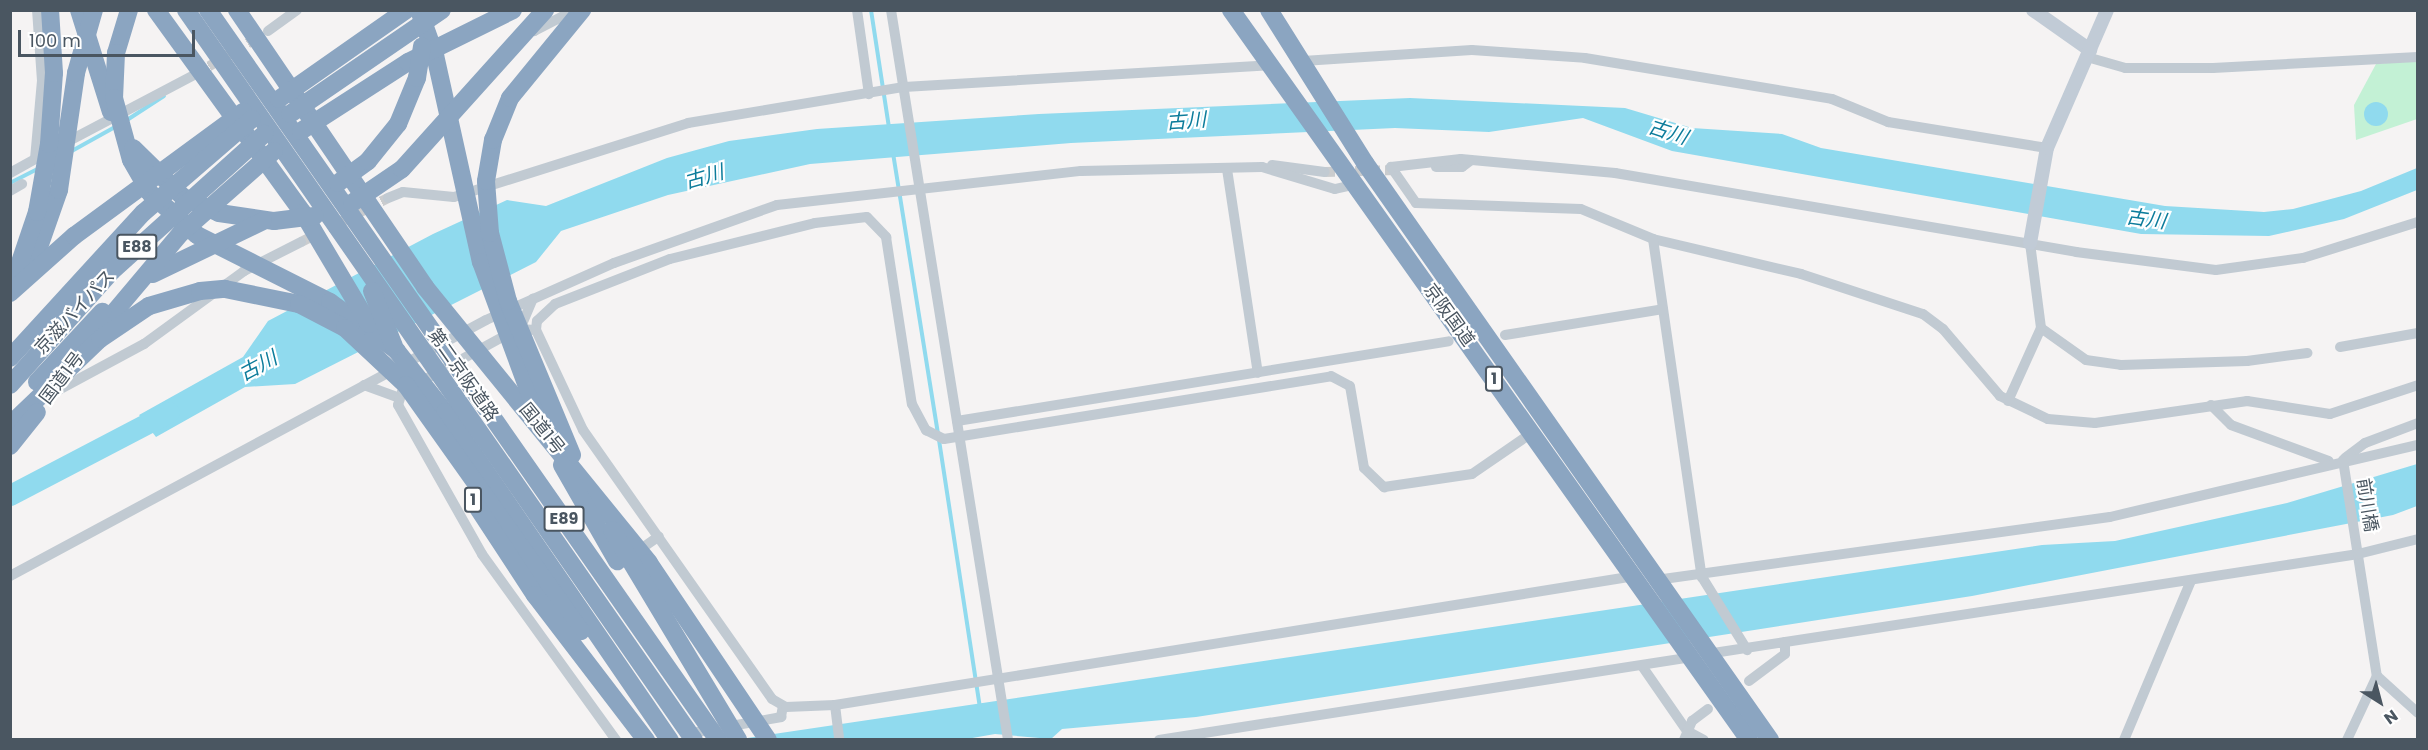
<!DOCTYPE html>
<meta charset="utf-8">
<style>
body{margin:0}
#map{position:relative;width:2428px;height:750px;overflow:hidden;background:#f5f3f3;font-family:Poppins,"Noto Sans JP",sans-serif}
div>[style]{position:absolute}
.green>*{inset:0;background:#c3f1d5}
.water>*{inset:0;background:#90daee}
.round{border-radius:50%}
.stream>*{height:4px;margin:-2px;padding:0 2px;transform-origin:2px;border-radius:2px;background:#90daee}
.river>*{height:21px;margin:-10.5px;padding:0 10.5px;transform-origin:10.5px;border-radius:10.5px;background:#90daee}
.street-tunnel>*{height:10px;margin-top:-5px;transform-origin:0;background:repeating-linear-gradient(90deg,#caccce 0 10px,transparent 0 15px)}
.street>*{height:10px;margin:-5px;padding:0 5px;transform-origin:5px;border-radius:5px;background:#c1cad2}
.secondary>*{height:14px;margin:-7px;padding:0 7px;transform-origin:7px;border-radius:7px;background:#c1cbd6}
.highway>*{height:18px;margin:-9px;padding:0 9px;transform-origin:9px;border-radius:9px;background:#8ba5c1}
span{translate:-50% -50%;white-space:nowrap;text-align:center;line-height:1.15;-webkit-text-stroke:4.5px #fff;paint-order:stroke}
.shield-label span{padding:2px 4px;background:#fff;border:2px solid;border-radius:4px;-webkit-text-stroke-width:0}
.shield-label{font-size:16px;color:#4a5661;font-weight:700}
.street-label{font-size:18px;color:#4a5661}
.water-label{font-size:20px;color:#0c7c9b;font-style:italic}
.frame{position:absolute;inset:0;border:12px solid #4a5661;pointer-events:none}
.north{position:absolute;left:2350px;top:672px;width:60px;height:60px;-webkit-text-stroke:4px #fff;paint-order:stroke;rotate:144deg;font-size:16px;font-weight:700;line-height:24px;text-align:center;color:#4a5661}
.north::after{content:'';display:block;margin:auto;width:21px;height:27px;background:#4a5661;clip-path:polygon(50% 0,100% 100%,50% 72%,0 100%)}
.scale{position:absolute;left:18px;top:30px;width:177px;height:27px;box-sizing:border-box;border:3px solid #4a5661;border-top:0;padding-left:8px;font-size:18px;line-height:21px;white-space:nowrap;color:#4a5661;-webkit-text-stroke:4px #fff;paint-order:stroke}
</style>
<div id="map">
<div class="green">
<div style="clip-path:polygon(2417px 60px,2417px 119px,2356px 140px,2354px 105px,2376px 64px)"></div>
</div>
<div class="water">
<div style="clip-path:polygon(1410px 98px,1625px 108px,1692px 128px,1782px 134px,1821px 148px,2165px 206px,2264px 212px,2293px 209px,2361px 191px,2417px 168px,2417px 190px,2344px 219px,2269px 236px,2141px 234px,1672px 151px,1583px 118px,1489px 132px,1395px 128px,1071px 143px,810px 164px,668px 195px,561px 231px,536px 262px,295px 384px,245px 387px,156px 437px,139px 415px,243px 357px,268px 321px,433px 234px,507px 200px,546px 206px,667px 158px,729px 141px,817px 129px,1039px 114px)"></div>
<div class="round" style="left:2364px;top:102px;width:24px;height:24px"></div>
<div style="clip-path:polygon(2417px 464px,2417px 506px,2393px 515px,1972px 596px,1196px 717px,1062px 729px,1051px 739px,995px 734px,961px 740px,734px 740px,2042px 545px,2115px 541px,2287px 503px)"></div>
</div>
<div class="stream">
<div style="left:871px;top:10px;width:118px;rotate:81.3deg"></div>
<div style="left:127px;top:120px;width:44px;rotate:-33deg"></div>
<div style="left:70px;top:152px;width:51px;rotate:-29.1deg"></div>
<div style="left:893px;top:153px;width:284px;rotate:80.9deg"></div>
<div style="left:10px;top:183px;width:33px;rotate:-27deg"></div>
<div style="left:939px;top:440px;width:271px;rotate:81.3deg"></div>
</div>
<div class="river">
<div style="left:10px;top:495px;width:179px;rotate:-27.6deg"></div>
</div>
<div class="street-tunnel">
<div style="left:196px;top:74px;width:74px;rotate:-30.7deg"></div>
<div style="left:1325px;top:172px;width:72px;rotate:-1.6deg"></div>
<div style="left:301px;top:242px;width:97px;rotate:-26.8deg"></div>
</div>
<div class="street">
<div style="left:857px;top:10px;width:85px;rotate:81.9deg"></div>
<div style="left:891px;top:10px;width:739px;rotate:80.89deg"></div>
<div style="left:530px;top:27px;width:6px;rotate:45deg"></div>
<div style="left:534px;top:31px;width:46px;rotate:-27.1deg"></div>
<div style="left:268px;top:31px;width:36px;rotate:-36deg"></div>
<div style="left:2087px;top:57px;width:40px;rotate:16deg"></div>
<div style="left:2125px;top:68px;width:88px"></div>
<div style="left:2213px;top:68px;width:205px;rotate:-3.1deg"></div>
<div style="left:1303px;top:61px;width:169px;rotate:-3.7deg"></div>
<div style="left:1472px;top:50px;width:113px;rotate:4deg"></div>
<div style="left:1585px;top:58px;width:250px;rotate:9.4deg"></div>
<div style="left:1832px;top:99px;width:61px;rotate:22.3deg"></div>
<div style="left:1888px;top:122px;width:161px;rotate:9.3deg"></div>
<div style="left:65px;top:143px;width:144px;rotate:-27.8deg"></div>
<div style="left:35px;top:159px;width:78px;rotate:-84.9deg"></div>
<div style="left:42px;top:81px;width:71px;rotate:-94deg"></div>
<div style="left:1272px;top:165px;width:53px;rotate:7.5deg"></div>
<div style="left:1436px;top:167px;width:26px"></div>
<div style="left:1462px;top:167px;width:10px;rotate:-37deg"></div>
<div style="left:1227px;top:169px;width:206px;rotate:81.4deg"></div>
<div style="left:10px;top:173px;width:43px;rotate:-28.9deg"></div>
<div style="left:10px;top:191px;width:14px;rotate:-30deg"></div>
<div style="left:388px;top:198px;width:16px;rotate:-22deg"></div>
<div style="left:403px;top:192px;width:51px;rotate:5.6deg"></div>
<div style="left:454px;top:197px;width:245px;rotate:-17.5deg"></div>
<div style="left:688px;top:123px;width:219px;rotate:-9.5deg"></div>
<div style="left:904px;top:87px;width:366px;rotate:-3.4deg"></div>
<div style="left:1416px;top:203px;width:44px;rotate:-124.8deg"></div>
<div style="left:1391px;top:167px;width:70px;rotate:-6.5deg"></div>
<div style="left:1461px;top:159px;width:155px;rotate:5.2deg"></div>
<div style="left:1615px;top:173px;width:468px;rotate:9.7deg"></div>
<div style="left:2076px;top:252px;width:141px;rotate:7.3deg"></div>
<div style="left:2216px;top:270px;width:88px;rotate:-7.9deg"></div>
<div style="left:2303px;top:258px;width:121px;rotate:-17.4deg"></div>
<div style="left:1416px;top:203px;width:165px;rotate:2.1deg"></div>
<div style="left:1581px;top:209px;width:78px;rotate:22.6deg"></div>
<div style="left:1653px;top:239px;width:152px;rotate:13.3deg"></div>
<div style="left:1801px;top:274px;width:128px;rotate:18.2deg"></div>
<div style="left:1923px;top:314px;width:25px;rotate:37deg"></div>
<div style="left:1943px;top:329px;width:88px;rotate:49.6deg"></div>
<div style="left:2000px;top:396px;width:53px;rotate:25.6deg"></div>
<div style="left:2048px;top:419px;width:47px;rotate:4.9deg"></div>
<div style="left:2095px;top:423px;width:154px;rotate:-8.2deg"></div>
<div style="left:2247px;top:401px;width:84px;rotate:8.9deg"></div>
<div style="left:2330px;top:414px;width:93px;rotate:-18.2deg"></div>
<div style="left:1653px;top:239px;width:342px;rotate:81.8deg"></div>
<div style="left:1702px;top:577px;width:86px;rotate:58.3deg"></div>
<div style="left:2030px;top:243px;width:86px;rotate:82.6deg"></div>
<div style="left:2041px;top:328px;width:55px;rotate:35.4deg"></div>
<div style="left:2086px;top:360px;width:35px;rotate:8deg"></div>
<div style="left:2121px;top:365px;width:126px;rotate:-1.8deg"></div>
<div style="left:2247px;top:361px;width:61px;rotate:-7.6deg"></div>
<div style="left:520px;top:329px;width:33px;rotate:-67deg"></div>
<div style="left:536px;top:330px;width:9px;rotate:-84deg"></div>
<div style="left:537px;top:321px;width:25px;rotate:-43deg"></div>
<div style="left:555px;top:304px;width:123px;rotate:-21.4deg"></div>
<div style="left:670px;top:259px;width:149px;rotate:-13.9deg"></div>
<div style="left:815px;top:223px;width:52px;rotate:-6.6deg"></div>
<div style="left:867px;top:217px;width:28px;rotate:46deg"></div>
<div style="left:886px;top:237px;width:169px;rotate:81.2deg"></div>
<div style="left:912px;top:404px;width:30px;rotate:62deg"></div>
<div style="left:926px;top:430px;width:20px;rotate:27deg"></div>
<div style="left:944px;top:439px;width:392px;rotate:-9.2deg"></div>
<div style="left:1331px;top:376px;width:21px;rotate:28deg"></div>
<div style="left:1350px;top:386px;width:83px;rotate:80.3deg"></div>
<div style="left:1364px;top:468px;width:28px;rotate:44deg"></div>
<div style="left:1384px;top:487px;width:89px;rotate:-8.4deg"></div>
<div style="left:1472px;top:474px;width:74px;rotate:-34.5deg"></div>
<div style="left:1505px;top:335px;width:160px;rotate:-9.3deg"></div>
<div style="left:2340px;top:347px;width:79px;rotate:-10.2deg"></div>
<div style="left:364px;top:385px;width:35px;rotate:20deg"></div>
<div style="left:51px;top:394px;width:106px;rotate:-28.3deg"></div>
<div style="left:144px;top:344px;width:124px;rotate:-36.1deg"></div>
<div style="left:244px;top:271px;width:64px;rotate:-27deg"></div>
<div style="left:2008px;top:401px;width:80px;rotate:-65.7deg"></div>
<div style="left:2211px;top:405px;width:28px;rotate:45deg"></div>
<div style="left:2231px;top:425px;width:104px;rotate:20.2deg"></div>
<div style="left:957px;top:421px;width:498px;rotate:-9.2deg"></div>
<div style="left:2345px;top:458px;width:25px;rotate:-37deg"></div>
<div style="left:2365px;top:443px;width:57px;rotate:-20.7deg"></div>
<div style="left:2343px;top:460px;width:219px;rotate:81.1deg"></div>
<div style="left:2377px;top:676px;width:55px;rotate:42.1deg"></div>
<div style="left:635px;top:553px;width:29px;rotate:-35deg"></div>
<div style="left:10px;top:576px;width:540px;rotate:-28.27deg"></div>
<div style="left:486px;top:320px;width:140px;rotate:-24deg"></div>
<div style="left:614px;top:263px;width:173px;rotate:-19.6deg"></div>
<div style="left:777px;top:205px;width:306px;rotate:-6.4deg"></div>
<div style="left:1081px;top:171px;width:181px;rotate:-1.3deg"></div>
<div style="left:1262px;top:167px;width:76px;rotate:16.8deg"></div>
<div style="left:1335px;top:189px;width:22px;rotate:-13deg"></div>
<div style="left:1656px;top:580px;width:458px;rotate:-7.9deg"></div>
<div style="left:2110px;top:517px;width:316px;rotate:-13.2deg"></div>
<div style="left:1707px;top:654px;width:659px;rotate:-8.73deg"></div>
<div style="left:2358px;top:554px;width:62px;rotate:-14deg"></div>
<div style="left:1642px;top:666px;width:79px;rotate:55.3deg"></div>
<div style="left:1687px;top:731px;width:19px;rotate:28deg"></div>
<div style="left:1749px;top:681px;width:45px;rotate:-36.9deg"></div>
<div style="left:1785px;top:654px;width:12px;rotate:-90deg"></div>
<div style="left:835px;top:705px;width:35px;rotate:83deg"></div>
<div style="left:686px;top:734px;width:97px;rotate:-10.1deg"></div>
<div style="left:781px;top:717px;width:11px;rotate:-80deg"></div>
<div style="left:616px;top:740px;width:229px;rotate:-125.8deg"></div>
<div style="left:482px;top:554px;width:171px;rotate:-119.4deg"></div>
<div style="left:398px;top:405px;width:14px;rotate:-73deg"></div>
<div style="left:402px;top:392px;width:131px;rotate:-28.7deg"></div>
<div style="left:517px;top:329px;width:19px;rotate:3deg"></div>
<div style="left:536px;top:330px;width:110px;rotate:64.8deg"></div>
<div style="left:583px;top:430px;width:329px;rotate:54.9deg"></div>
<div style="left:772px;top:699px;width:16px;rotate:30deg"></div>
<div style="left:786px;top:707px;width:49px;rotate:-2.3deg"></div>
<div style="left:835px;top:705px;width:810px;rotate:-9.16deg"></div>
<div style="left:1159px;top:740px;width:539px;rotate:-8.85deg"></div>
<div style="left:1684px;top:740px;width:21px;rotate:-67deg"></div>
<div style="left:1692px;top:721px;width:20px;rotate:-37deg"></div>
<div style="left:2124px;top:740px;width:173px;rotate:-67.2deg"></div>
<div style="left:2347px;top:740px;width:71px;rotate:-64.9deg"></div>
</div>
<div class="secondary">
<div style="left:2033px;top:10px;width:70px;rotate:35.1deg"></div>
<div style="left:2030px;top:243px;width:97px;rotate:-79.9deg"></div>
<div style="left:2047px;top:148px;width:150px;rotate:-66.5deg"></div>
</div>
<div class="highway">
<div style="left:79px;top:10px;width:107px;rotate:72.6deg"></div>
<div style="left:129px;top:10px;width:45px;rotate:106.8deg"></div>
<div style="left:116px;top:53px;width:45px;rotate:92.5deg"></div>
<div style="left:114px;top:98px;width:64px;rotate:74.7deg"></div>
<div style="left:131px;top:160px;width:38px;rotate:60deg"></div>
<div style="left:150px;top:193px;width:63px;rotate:41.8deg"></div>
<div style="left:197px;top:235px;width:149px;rotate:26.7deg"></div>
<div style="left:330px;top:302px;width:82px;rotate:36deg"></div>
<div style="left:396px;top:350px;width:79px;rotate:51.7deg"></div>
<div style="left:445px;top:412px;width:398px;rotate:55.6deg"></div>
<div style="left:156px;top:10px;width:251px;rotate:54.1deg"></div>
<div style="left:303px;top:213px;width:129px;rotate:59.3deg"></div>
<div style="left:186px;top:10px;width:889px;rotate:55.17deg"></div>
<div style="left:208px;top:10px;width:891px;rotate:55.06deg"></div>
<div style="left:237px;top:10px;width:335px;rotate:55.8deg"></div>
<div style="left:425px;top:287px;width:355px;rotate:50.9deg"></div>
<div style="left:649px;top:563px;width:213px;rotate:56.1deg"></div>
<div style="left:419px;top:10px;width:48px;rotate:70.4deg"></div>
<div style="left:435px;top:55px;width:212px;rotate:77.5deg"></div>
<div style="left:481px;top:262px;width:159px;rotate:69.7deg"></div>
<div style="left:1231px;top:10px;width:895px;rotate:54.64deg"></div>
<div style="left:1269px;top:10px;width:181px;rotate:57.9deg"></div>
<div style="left:1365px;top:163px;width:705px;rotate:54.93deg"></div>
<div style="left:279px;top:99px;width:155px;rotate:-35deg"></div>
<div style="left:290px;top:114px;width:184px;rotate:-34.4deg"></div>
<div style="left:301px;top:131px;width:127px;rotate:-32.8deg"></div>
<div style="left:408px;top:62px;width:117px;rotate:-26.3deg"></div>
<div style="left:133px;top:148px;width:70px;rotate:44.4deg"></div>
<div style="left:183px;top:197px;width:39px;rotate:24deg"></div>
<div style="left:219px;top:213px;width:56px;rotate:8.3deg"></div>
<div style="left:274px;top:221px;width:41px;rotate:-7deg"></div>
<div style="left:338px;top:183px;width:37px;rotate:-36deg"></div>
<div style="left:368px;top:161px;width:48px;rotate:-51deg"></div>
<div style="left:398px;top:124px;width:50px;rotate:-67.6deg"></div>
<div style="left:417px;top:78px;width:32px;rotate:-81deg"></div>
<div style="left:352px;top:203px;width:60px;rotate:-34.2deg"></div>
<div style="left:402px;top:169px;width:214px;rotate:-48deg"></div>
<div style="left:31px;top:270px;width:85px;rotate:-70.7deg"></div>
<div style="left:59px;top:190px;width:118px;rotate:-81.7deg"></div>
<div style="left:76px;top:73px;width:66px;rotate:-74.1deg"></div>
<div style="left:153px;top:274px;width:122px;rotate:-25.7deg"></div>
<div style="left:15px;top:277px;width:69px;rotate:-71.3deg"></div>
<div style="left:37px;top:212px;width:69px;rotate:-80deg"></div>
<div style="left:49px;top:144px;width:71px;rotate:-86deg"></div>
<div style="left:54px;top:73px;width:63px;rotate:-93.6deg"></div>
<div style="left:372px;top:291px;width:59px;rotate:68.2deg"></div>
<div style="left:10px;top:293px;width:86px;rotate:-41.7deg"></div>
<div style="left:74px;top:236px;width:210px;rotate:-36.3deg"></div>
<div style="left:95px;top:335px;width:133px;rotate:-49.9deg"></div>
<div style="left:181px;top:233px;width:124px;rotate:-41.4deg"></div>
<div style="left:10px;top:358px;width:197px;rotate:-47.5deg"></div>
<div style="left:143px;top:213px;width:144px;rotate:-40.8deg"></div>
<div style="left:37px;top:382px;width:96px;rotate:-47.1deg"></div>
<div style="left:10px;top:385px;width:153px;rotate:-48.2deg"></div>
<div style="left:112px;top:271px;width:205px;rotate:-42deg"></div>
<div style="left:10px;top:425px;width:124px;rotate:-43.7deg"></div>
<div style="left:100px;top:339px;width:59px;rotate:-34deg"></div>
<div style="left:149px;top:306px;width:53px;rotate:-16.4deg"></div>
<div style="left:200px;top:291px;width:25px;rotate:-5deg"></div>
<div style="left:225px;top:289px;width:76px;rotate:11.5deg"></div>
<div style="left:299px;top:304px;width:52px;rotate:27.6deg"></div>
<div style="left:345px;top:328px;width:83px;rotate:43.1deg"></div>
<div style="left:406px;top:385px;width:302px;rotate:54.6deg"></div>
<div style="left:10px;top:446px;width:43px;rotate:-51.5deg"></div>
<div style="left:572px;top:455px;width:167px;rotate:-112.6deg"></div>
<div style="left:508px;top:301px;width:70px;rotate:-104.8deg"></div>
<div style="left:490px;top:233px;width:52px;rotate:-94.4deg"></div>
<div style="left:486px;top:181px;width:42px;rotate:-80.3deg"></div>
<div style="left:493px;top:140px;width:45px;rotate:-68deg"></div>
<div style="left:510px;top:98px;width:114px;rotate:-50.7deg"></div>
<div style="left:562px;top:465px;width:111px;rotate:60.2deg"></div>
<div style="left:478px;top:508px;width:104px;rotate:56.8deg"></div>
<div style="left:535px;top:595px;width:183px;rotate:52.6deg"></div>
<div style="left:612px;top:530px;width:245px;rotate:59deg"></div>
</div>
<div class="shield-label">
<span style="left:137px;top:247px">E88</span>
<span style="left:1494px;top:379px">1</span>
<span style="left:473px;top:500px">1</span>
<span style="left:564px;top:519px">E89</span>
</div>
<div class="street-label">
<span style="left:75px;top:312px;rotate:-47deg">京滋バイパス</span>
<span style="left:1449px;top:315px;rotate:54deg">京阪国道</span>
<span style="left:463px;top:375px;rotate:55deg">第二京阪道路</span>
<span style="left:62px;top:378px;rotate:-53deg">国道1号</span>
<span style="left:542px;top:429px;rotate:51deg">国道1号</span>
<span style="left:2367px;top:505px;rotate:81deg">前川橋</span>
</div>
<div class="water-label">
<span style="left:1186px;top:121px;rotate:-4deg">古川</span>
<span style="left:1668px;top:132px;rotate:18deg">古川</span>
<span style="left:704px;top:177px;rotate:-16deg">古川</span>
<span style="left:2146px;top:219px;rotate:8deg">古川</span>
<span style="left:258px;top:366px;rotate:-28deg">古川</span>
</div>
<div class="frame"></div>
<div class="north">N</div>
<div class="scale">100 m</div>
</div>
